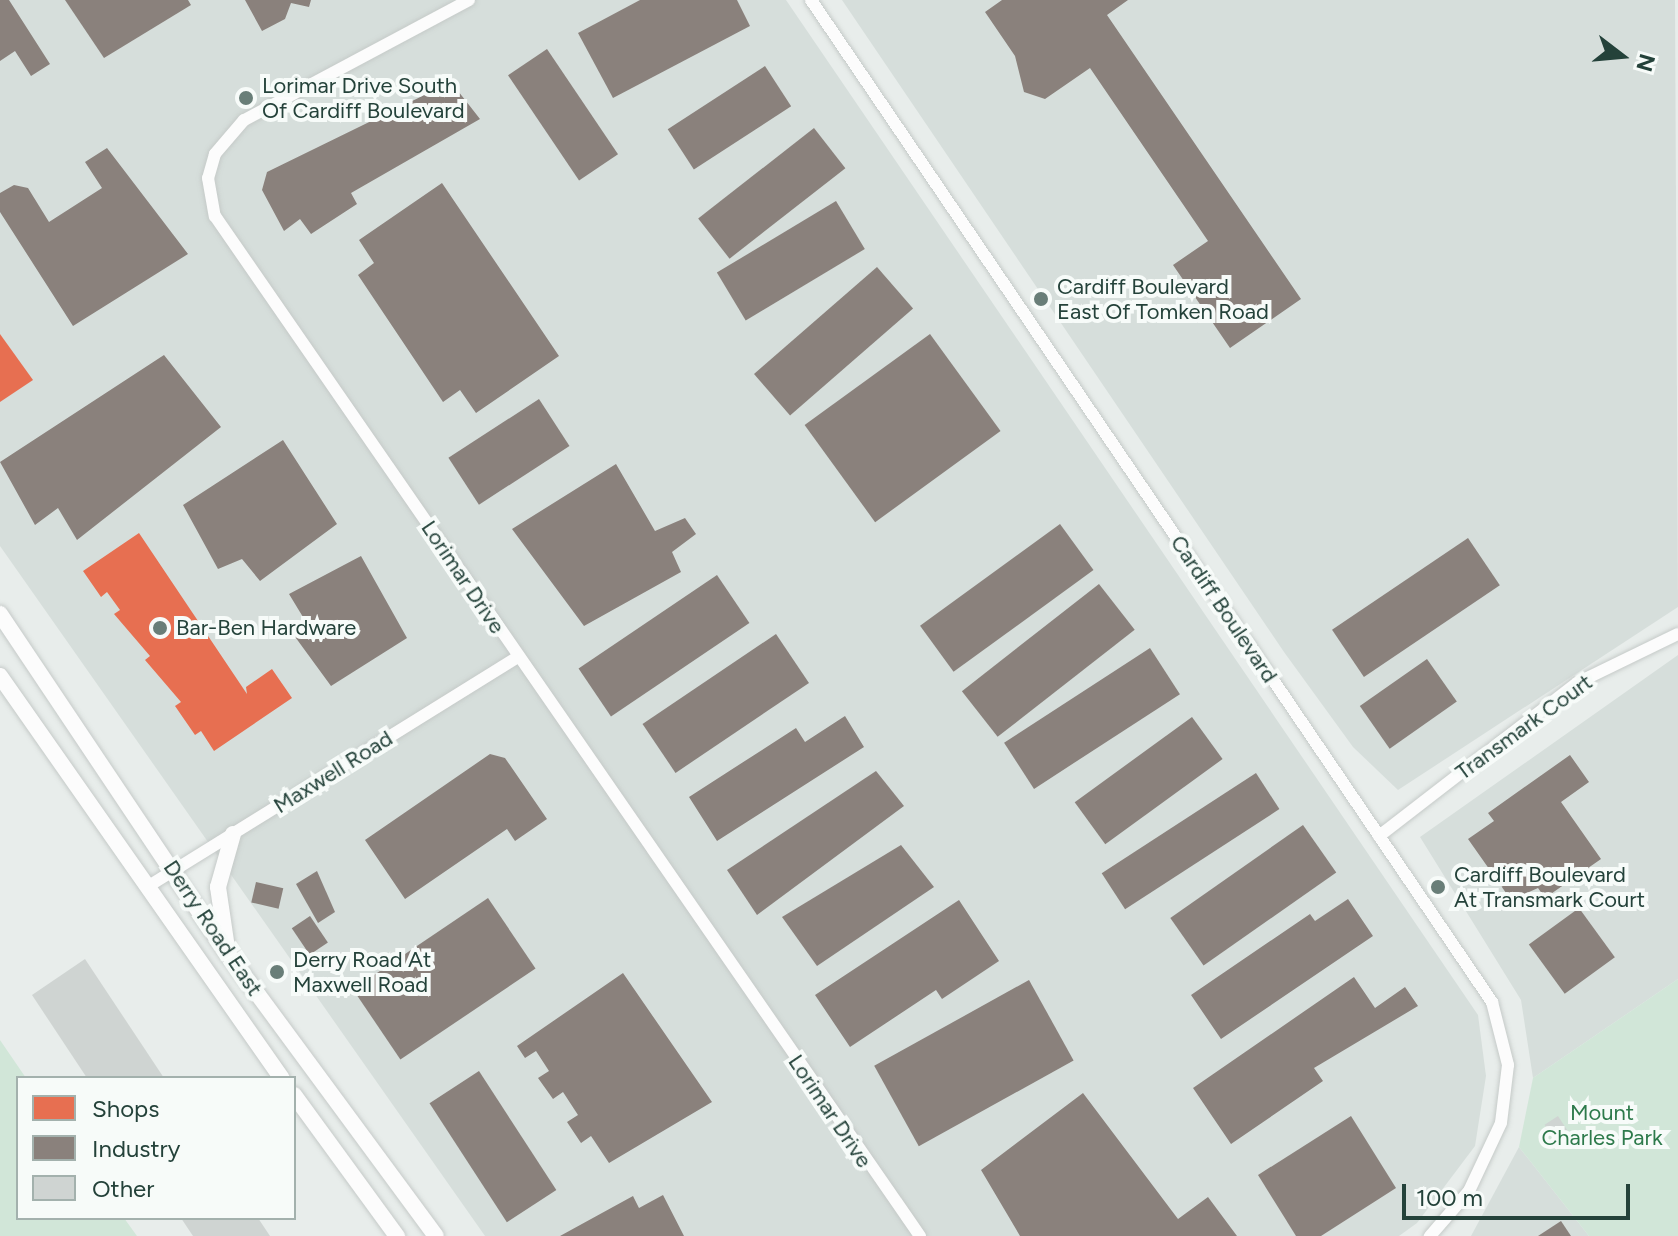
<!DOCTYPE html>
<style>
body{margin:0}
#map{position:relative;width:1678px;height:1236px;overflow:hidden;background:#e8edeb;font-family:Figtree,sans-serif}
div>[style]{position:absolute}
.built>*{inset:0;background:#d6dedb}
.green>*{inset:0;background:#d1e6d8}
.shops>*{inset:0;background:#e76f51}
.industry>*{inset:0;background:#8a817c;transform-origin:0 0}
.building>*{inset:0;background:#cfd4d2;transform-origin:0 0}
.roads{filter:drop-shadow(0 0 2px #c5cac8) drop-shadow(0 0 2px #c5cac8)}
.street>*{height:12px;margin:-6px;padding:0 6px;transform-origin:6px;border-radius:6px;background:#fcfcfc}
.secondary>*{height:16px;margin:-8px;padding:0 8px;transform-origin:8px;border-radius:8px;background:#fcfcfc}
.dots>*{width:22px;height:22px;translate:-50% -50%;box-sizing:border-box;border:4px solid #f7fbf9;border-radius:50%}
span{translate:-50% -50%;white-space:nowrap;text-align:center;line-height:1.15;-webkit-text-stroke:8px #f7fbf9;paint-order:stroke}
.poi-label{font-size:22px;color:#24423a}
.left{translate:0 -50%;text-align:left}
.street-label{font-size:22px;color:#24423a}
.park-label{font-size:22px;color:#2d7a4b}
.legend{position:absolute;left:16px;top:1076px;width:280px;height:144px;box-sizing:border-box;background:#f7fbf9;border:2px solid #a3b1ad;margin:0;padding:10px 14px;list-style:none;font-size:24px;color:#24423a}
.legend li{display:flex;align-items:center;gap:16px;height:40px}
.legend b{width:40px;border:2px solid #a3b1ad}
.north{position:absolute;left:1582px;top:16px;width:80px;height:80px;-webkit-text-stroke:6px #f7fbf9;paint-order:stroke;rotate:106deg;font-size:22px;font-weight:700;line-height:32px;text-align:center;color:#24423a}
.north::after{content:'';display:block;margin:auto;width:28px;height:36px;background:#24423a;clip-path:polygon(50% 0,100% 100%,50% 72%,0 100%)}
.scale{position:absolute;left:1402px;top:1184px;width:228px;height:36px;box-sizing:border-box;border:4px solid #24423a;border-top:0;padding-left:10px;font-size:24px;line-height:28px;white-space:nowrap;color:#24423a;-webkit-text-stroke:6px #f7fbf9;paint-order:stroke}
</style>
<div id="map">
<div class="built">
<div style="clip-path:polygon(0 0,786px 0,1478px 1015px,1486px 1076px,1475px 1146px,1417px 1223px,1399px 1236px,485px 1236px,0 546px)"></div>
<div style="clip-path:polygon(842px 0,1675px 0,1678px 607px,1398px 790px,1353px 747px,1284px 652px)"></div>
<div style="clip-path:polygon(1678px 655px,1678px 979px,1533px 1078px,1521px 1000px,1420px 837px)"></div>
<div style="clip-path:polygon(1519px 1147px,1589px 1236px,1471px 1236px)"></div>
</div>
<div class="green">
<div style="clip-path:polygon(1678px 979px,1678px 1236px,1589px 1236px,1519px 1147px,1533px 1078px)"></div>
<div style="clip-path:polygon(0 1040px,26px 1078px,18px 1078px,18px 1218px,124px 1218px,137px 1236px,0 1236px)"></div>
</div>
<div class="shops">
<div style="clip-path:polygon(0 334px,33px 380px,0 402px)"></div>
<div style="clip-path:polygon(139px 533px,247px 694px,246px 687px,272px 669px,292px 698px,214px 751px,201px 731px,195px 735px,175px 706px,181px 702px,145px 660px,150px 656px,114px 614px,120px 610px,107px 592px,101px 597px,83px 571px)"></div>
</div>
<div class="industry">
<div style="clip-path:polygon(0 0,9px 0,50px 64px,31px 76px,15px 51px,0 61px)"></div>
<div style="clip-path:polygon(65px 0,188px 0,191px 5px,104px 58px)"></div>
<div style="clip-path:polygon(245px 0,311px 0,309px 7px,291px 3px,285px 19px,262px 31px)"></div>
<div style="clip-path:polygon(640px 0,737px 0,750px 26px,613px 98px,578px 33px)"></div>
<div style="clip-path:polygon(1002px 0,1128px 0,1107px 15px,1301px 299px,1230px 348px,1173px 265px,1208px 241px,1090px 68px,1045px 99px,1024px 92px,1015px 56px,985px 12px)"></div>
<div style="left:547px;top:49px;width:127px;height:47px;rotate:56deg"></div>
<div style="left:765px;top:66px;width:48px;height:116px;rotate:57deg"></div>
<div style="clip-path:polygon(451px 82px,480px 119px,351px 193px,357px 204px,311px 234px,300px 219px,284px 231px,262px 190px,267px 172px)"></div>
<div style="left:814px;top:128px;width:51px;height:147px;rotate:52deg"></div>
<div style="clip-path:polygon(107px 148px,188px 254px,73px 326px,0 212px,0 193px,14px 185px,28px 188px,49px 222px,102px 188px,85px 162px)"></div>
<div style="clip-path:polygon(442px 183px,559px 356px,476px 413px,460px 390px,443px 402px,358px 275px,374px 263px,359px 240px)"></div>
<div style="left:836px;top:201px;width:56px;height:139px;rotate:59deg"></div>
<div style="left:877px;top:267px;width:55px;height:163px;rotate:49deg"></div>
<div style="left:930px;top:334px;width:120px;height:155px;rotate:54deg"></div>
<div style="clip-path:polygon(164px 355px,221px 427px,77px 540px,58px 508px,35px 525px,0 462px)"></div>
<div style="left:539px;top:399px;width:56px;height:108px;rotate:57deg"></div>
<div style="clip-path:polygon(283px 440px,337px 524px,260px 581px,242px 559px,218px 569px,183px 505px)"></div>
<div style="clip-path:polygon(616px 464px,655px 531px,685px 518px,696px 534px,672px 552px,681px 572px,584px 626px,512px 529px)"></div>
<div style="left:1060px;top:524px;width:57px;height:173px;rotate:54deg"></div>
<div style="left:1468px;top:538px;width:57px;height:164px;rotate:56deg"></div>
<div style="clip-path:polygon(361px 556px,407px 638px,331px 686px,293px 634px,306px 622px,289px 594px)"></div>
<div style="left:717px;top:575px;width:58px;height:167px;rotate:56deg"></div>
<div style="left:1099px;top:584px;width:58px;height:174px;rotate:52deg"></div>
<div style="left:776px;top:634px;width:59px;height:161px;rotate:56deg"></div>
<div style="left:1150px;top:648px;width:55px;height:174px;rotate:57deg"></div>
<div style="left:1427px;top:659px;width:52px;height:82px;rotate:55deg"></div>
<div style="clip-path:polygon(845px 716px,864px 747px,717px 841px,689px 797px,796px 728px,805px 742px)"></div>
<div style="left:1192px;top:717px;width:52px;height:145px;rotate:54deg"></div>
<div style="clip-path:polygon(490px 754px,505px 758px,547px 819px,515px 841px,507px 829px,405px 899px,365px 840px)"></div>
<div style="clip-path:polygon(1570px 755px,1589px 782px,1561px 802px,1601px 859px,1545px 898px,1538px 888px,1511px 900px,1468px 839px,1494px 821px,1488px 813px)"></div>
<div style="clip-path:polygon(876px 771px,904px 806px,757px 915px,727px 870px)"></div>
<div style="left:1256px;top:773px;width:43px;height:184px;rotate:57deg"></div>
<div style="left:1303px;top:825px;width:58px;height:162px;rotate:55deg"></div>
<div style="clip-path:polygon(901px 845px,934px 887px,817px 966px,782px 917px)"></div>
<div style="clip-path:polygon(317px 871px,335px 912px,318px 923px,296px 884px)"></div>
<div style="left:256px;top:882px;width:28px;height:21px;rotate:13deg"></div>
<div style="left:488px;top:898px;width:85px;height:163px;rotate:56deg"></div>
<div style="clip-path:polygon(1348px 899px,1373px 936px,1221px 1039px,1191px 995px,1310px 914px,1315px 921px)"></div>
<div style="clip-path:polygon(959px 900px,999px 961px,942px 999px,936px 990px,850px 1047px,815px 995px)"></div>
<div style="left:1579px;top:908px;width:61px;height:62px;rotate:54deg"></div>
<div style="left:310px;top:916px;width:32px;height:22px;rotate:56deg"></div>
<div style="clip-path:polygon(623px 973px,712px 1102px,609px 1163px,591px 1136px,581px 1143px,567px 1122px,578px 1115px,563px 1092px,553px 1099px,538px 1078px,549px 1071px,536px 1051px,525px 1058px,517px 1046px)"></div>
<div style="clip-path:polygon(1354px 977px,1375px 1008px,1405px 987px,1418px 1006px,1314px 1068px,1323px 1081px,1231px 1144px,1193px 1088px)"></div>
<div style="left:1029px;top:980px;width:92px;height:177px;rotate:61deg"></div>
<div style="left:479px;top:1071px;width:142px;height:59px;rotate:57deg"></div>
<div style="clip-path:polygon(1083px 1093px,1178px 1219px,1208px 1197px,1237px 1236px,1020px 1236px,981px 1170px)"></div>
<div style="clip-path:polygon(1351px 1116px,1396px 1188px,1321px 1236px,1296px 1236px,1258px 1175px)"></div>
<div style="clip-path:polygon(663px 1195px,684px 1236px,560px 1236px,633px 1196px,639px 1208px)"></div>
<div style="clip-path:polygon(1561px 1221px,1571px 1236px,1538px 1236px)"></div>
</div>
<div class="building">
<div style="clip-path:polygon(85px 959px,164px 1078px,87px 1078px,32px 995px)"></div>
<div style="left:1558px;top:1116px;width:20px;height:16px;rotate:57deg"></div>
<div style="clip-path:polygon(181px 1218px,258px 1218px,270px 1236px,193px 1236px)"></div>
</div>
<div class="roads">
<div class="street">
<div style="left:469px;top:0;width:255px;rotate:151.9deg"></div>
<div style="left:244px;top:120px;width:45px;rotate:130.5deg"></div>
<div style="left:215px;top:154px;width:25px;rotate:106deg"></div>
<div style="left:208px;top:178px;width:39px;rotate:80deg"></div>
<div style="left:215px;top:216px;width:1240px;rotate:55.35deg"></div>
<div style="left:811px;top:0;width:1212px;rotate:55.8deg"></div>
<div style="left:1492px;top:1002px;width:65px;rotate:75.7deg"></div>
<div style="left:1508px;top:1065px;width:58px;rotate:96.9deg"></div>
<div style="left:1501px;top:1123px;width:75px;rotate:115.2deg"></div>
<div style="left:1469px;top:1191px;width:60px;rotate:130.9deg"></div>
<div style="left:1379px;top:836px;width:250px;rotate:-37.7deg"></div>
<div style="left:1577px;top:683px;width:112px;rotate:-25.9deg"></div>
<div style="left:147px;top:887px;width:437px;rotate:-31.8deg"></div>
</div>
<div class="secondary">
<div style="left:0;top:614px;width:409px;rotate:56.2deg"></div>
<div style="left:228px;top:954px;width:350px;rotate:53.6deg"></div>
<div style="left:0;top:676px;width:491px;rotate:55deg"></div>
<div style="left:227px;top:948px;width:62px;rotate:-98.4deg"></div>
<div style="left:218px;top:887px;width:55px;rotate:-74.2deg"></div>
<div style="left:294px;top:1095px;width:175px;rotate:53.9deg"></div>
</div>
</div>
<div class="dots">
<div style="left:246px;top:98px;background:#697e78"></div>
<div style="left:1041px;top:299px;background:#697e78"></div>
<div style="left:160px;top:628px;background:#697e78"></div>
<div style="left:1438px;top:887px;background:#697e78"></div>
<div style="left:277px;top:972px;background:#697e78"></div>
</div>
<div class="poi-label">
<span class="left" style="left:262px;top:98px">Lorimar Drive South<br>Of Cardiff Boulevard</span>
<span class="left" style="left:1057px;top:299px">Cardiff Boulevard<br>East Of Tomken Road</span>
<span class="left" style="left:176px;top:628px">Bar-Ben Hardware</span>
<span class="left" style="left:1454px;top:887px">Cardiff Boulevard<br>At Transmark Court</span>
<span class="left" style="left:293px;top:972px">Derry Road At<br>Maxwell Road</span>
</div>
<div class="street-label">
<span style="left:463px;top:577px;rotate:56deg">Lorimar Drive</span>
<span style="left:1224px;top:609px;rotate:56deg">Cardiff Boulevard</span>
<span style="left:1524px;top:727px;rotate:-36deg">Transmark Court</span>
<span style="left:333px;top:772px;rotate:-32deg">Maxwell Road</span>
<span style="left:213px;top:928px;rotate:56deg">Derry Road East</span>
<span style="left:830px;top:1111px;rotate:56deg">Lorimar Drive</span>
</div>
<div class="park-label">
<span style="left:1602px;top:1125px">Mount<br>Charles Park</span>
</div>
<ul class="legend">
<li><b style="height:22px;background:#e76f51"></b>Shops</li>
<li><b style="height:22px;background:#8a817c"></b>Industry</li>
<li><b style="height:22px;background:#cfd4d2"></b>Other</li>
</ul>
<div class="north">N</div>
<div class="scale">100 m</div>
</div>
